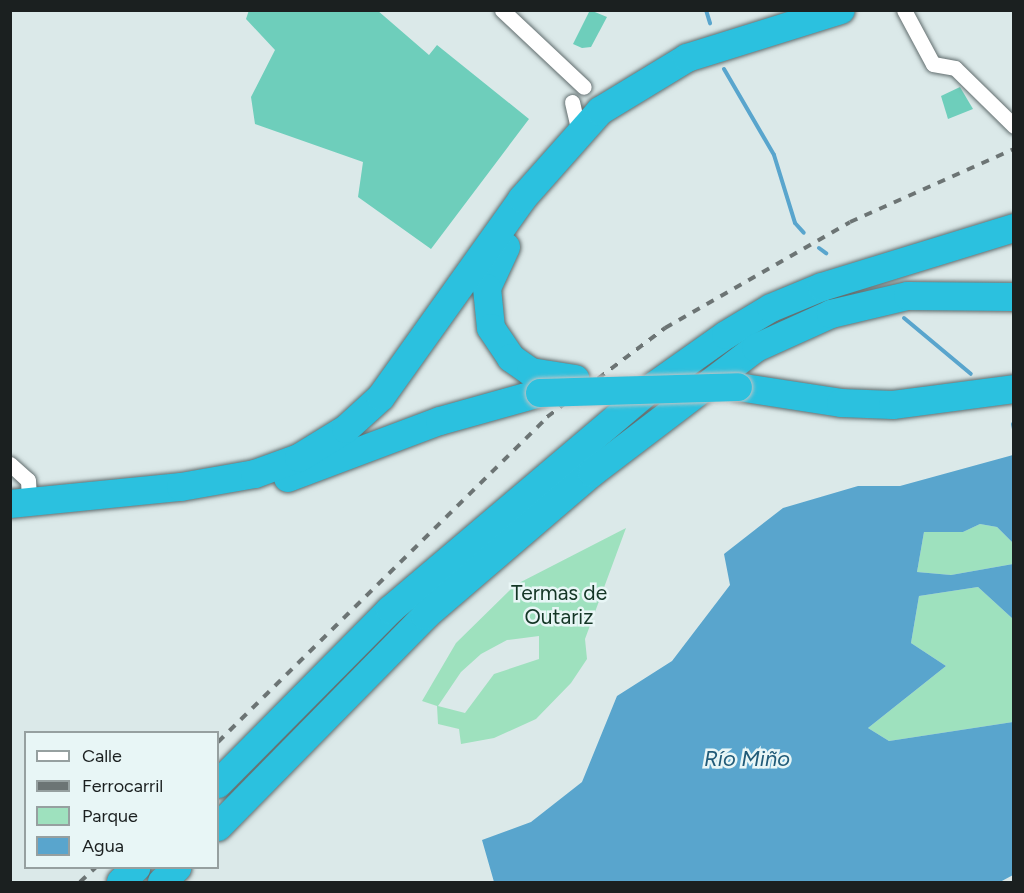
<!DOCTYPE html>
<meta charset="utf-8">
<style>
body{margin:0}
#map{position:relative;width:1024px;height:893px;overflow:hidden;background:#dbe9e9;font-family:Figtree,sans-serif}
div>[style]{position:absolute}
.green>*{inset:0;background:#9ee1be}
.water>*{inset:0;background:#59a5cd}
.stream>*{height:4px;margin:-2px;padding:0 2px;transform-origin:2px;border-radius:2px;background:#59a5cd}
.building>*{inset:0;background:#6ecebb}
.roads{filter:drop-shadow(0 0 2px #616d6e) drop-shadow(0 0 2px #616d6e)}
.street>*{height:15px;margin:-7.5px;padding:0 7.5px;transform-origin:7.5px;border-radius:7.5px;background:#fff}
.highway>*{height:28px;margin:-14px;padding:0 14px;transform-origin:14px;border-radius:14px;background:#2bc1df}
.rail>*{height:4px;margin-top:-2px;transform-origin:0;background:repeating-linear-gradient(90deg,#6c7474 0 8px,transparent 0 16px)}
.bridges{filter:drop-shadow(0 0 2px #c4c5c5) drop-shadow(0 0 2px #c4c5c5)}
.highway-bridge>*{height:28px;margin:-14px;padding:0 14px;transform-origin:14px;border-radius:14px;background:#2bc1df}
span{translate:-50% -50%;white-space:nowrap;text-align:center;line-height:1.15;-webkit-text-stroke:5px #e8f6f6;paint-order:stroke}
.park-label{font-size:21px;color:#143626}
.water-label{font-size:22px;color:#215b78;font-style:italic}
.frame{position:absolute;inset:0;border:12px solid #1b2020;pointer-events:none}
.legend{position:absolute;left:24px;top:731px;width:195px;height:138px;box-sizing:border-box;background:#e8f6f6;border:2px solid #96a0a0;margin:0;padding:8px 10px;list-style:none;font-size:18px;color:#1b2020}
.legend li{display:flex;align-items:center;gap:12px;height:30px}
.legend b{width:30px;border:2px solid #96a0a0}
</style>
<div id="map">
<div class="green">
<div style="clip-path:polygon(980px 524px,997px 527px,1013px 543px,1013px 564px,951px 575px,917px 572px,924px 532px,963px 532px)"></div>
<div style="clip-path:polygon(evenodd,626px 528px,585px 639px,587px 659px,571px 683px,536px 719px,494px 738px,461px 744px,459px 729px,438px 724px,437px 706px,422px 701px,456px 643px,515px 585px,626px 528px,539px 636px,539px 659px,494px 674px,465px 713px,438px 706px,461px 672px,481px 654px,507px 640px,539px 636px)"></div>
<div style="clip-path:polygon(978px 587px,1013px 619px,1013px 722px,889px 741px,868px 728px,946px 666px,911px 643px,919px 596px)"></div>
</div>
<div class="water">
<div style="clip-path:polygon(1013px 455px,1013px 543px,997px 527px,980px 524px,963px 532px,924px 532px,917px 572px,951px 575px,1013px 564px,1013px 619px,978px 587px,919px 596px,911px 643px,946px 666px,868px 728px,889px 741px,1013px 722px,1013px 875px,1000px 882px,494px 882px,482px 840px,531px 822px,582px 782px,617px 696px,672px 661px,730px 585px,724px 554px,783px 508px,858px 486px,900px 486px)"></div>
</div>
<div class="stream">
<div style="left:706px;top:10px;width:14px;rotate:73deg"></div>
<div style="left:724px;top:69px;width:99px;rotate:59.8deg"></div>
<div style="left:774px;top:155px;width:71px;rotate:72.8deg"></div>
<div style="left:795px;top:223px;width:13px;rotate:48deg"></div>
<div style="left:819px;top:248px;width:9px;rotate:36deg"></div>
<div style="left:904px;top:318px;width:87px;rotate:39.9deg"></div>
<div style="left:1013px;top:424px;width:5px;rotate:79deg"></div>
</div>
<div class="building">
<div style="clip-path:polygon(249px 10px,377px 10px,429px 55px,437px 45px,529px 119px,431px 249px,358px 197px,363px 162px,255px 124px,251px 97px,275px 50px,246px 19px)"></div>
<div style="clip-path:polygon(590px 10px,607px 17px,591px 47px,582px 48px,573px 44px)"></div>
<div style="clip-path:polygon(960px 87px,973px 109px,948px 119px,941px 96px)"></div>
</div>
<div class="roads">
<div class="street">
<div style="left:502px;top:10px;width:112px;rotate:43.2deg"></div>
<div style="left:904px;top:10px;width:61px;rotate:61.8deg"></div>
<div style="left:933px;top:64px;width:22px;rotate:10deg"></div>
<div style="left:955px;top:68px;width:83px;rotate:44.5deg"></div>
<div style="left:572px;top:102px;width:35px;rotate:77deg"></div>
<div style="left:10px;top:464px;width:24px;rotate:42deg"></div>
<div style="left:28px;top:480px;width:19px;rotate:87deg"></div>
</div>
<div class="highway">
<div style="left:506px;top:247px;width:45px;rotate:114.9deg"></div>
<div style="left:487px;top:288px;width:40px;rotate:84.3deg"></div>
<div style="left:491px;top:328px;width:36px;rotate:56deg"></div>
<div style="left:511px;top:358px;width:24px;rotate:35deg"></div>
<div style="left:531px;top:372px;width:45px;rotate:9deg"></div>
<div style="left:738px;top:387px;width:104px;rotate:8.8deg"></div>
<div style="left:841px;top:403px;width:52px;rotate:2.2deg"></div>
<div style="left:893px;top:405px;width:122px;rotate:-7.5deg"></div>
<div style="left:288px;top:478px;width:162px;rotate:-20.6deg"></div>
<div style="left:440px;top:421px;width:104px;rotate:-15.6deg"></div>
<div style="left:10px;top:504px;width:172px;rotate:-5.7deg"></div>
<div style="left:181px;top:487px;width:75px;rotate:-10deg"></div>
<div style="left:255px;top:474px;width:47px;rotate:-20deg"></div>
<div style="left:299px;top:458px;width:55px;rotate:-31.7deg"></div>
<div style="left:346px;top:429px;width:47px;rotate:-42.4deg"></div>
<div style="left:381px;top:397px;width:243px;rotate:-54.5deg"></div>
<div style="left:522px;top:199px;width:118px;rotate:-48.4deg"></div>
<div style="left:600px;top:111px;width:102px;rotate:-31.3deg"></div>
<div style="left:687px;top:58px;width:161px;rotate:-17.3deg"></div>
<div style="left:218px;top:784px;width:245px;rotate:-45.3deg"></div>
<div style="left:390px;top:610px;width:346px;rotate:-40.3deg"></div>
<div style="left:654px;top:386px;width:88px;rotate:-35.3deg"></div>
<div style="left:726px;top:335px;width:52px;rotate:-31deg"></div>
<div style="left:771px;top:308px;width:55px;rotate:-22.4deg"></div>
<div style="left:822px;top:287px;width:201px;rotate:-17.1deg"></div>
<div style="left:218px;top:827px;width:296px;rotate:-45.5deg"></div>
<div style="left:425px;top:616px;width:220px;rotate:-40.6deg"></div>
<div style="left:592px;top:473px;width:206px;rotate:-37.3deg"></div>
<div style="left:756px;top:348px;width:82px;rotate:-24.4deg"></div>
<div style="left:831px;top:314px;width:79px;rotate:-13.2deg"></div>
<div style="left:908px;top:296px;width:106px;rotate:0.5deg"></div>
<div style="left:121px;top:882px;width:21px;rotate:-43deg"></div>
<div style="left:162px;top:882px;width:21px;rotate:-43deg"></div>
</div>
</div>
<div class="rail">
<div style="left:218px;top:742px;width:462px;rotate:-44.6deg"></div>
<div style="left:547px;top:417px;width:148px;rotate:-37deg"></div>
<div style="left:665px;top:328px;width:213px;rotate:-29.8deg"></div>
<div style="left:850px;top:222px;width:180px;rotate:-24deg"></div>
<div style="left:80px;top:882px;width:21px;rotate:-43deg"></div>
</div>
<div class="bridges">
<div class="highway-bridge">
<div style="left:540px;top:393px;width:198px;rotate:-1.7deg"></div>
</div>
</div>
<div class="park-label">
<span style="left:559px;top:605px">Termas de<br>Outariz</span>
</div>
<div class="water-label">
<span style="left:747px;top:759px">Río Miño</span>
</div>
<div class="frame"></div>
<ul class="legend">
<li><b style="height:8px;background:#fff"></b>Calle</li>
<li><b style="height:8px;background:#6c7474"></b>Ferrocarril</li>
<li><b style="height:16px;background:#9ee1be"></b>Parque</li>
<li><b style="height:16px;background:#59a5cd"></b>Agua</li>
</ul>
</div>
